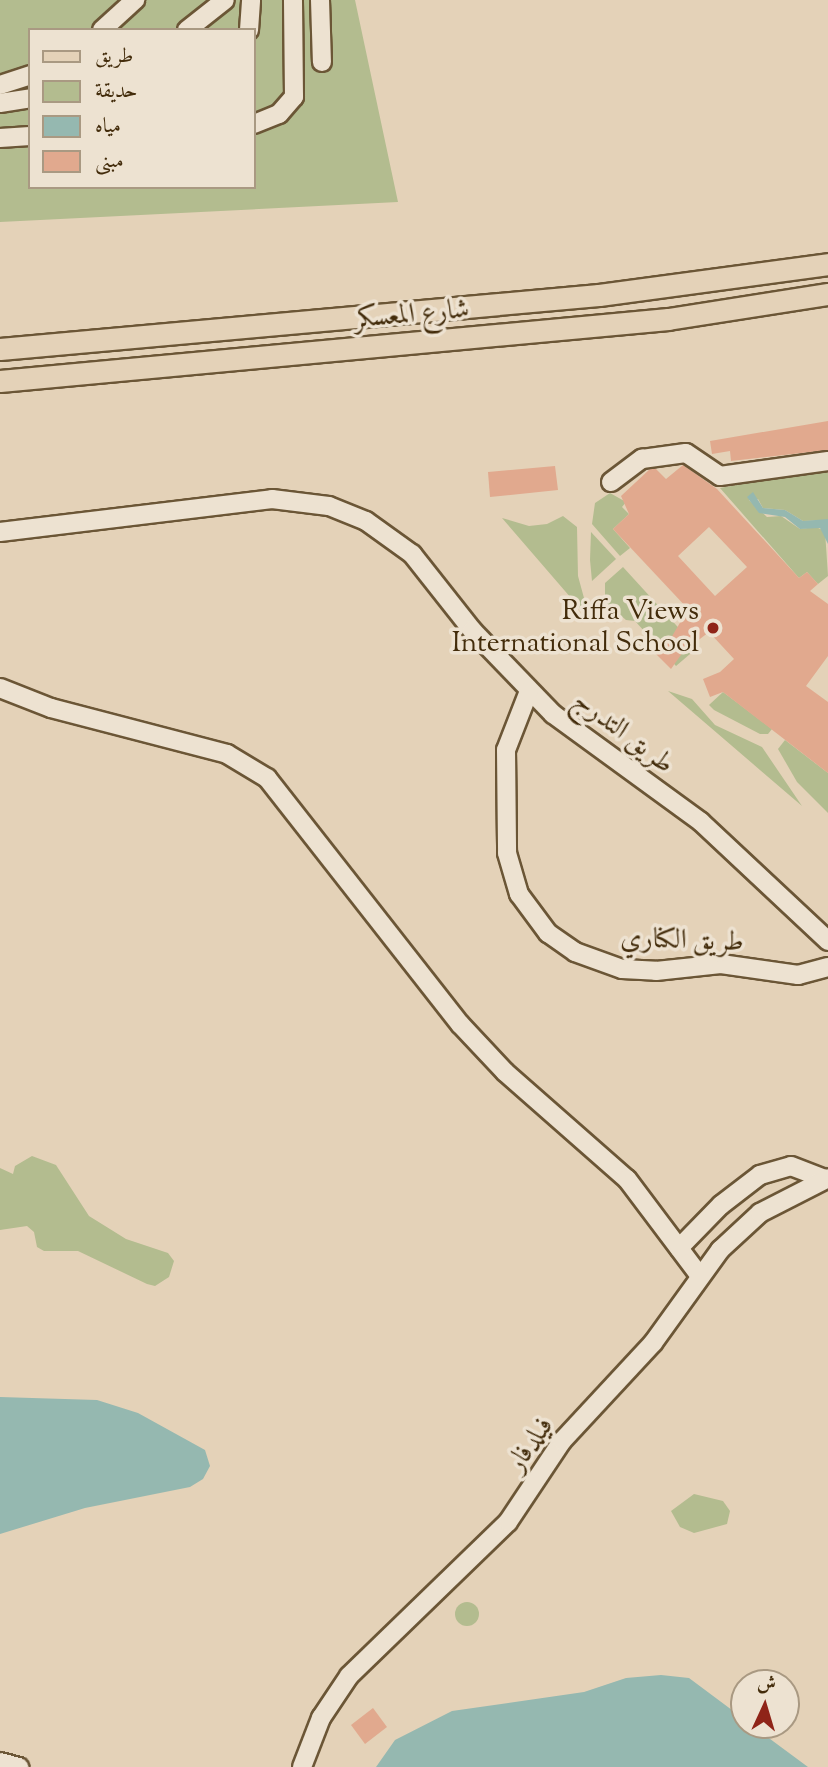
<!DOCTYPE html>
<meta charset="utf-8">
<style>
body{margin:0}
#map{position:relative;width:828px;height:1767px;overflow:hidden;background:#e4d2b8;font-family:"Sorts Mill Goudy",Amiri,serif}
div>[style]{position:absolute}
.green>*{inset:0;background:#b3bc8f}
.round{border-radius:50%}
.water>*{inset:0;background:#95b8b0}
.building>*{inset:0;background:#e1a98e}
.roads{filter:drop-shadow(2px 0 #6b5636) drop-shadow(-2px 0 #6b5636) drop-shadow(0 2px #6b5636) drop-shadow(0 -2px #6b5636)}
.minor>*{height:18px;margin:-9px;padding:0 9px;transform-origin:9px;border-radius:9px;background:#ede2d1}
.major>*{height:21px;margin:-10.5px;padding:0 10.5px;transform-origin:10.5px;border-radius:10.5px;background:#e4d2b8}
.dots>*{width:19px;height:19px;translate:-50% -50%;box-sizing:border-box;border:4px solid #ede2d1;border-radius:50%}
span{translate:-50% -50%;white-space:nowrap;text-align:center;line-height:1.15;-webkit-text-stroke:7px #ede2d1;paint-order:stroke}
.street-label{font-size:28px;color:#432c0b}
.poi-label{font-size:28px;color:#432c0b}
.right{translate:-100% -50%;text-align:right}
.legend{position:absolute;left:28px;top:28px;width:228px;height:161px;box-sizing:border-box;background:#ede2d1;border:2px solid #a99982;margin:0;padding:9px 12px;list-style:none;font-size:21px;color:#432c0b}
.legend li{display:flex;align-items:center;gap:14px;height:35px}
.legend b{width:35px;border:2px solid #a99982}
.north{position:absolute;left:730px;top:1669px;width:70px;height:70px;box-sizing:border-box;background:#ede2d1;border:2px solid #a99982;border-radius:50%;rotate:4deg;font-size:19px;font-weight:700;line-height:28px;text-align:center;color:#432c0b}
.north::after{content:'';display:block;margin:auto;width:24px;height:32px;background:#8f2418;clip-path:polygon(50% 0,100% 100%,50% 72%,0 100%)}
</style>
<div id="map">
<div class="green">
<i style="clip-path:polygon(evenodd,0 0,355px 0,398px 202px,0 222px,0 0,30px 30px,254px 30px,254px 187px,30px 187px,30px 30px)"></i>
<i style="clip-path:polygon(820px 470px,828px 473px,828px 520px,803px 521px,785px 510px,763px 508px,758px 499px,749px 500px,767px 517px,781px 516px,800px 529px,816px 527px,825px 531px,828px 576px,818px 584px,807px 572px,799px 578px,720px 488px)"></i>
<i style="clip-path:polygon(610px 493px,626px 502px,622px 507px,629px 514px,613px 529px,630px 548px,620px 556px,592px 524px,595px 503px)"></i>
<i style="clip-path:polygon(563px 516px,577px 527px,578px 576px,590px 620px,502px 518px,529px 526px,547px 524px)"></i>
<i style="clip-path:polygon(591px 532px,616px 559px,592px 581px,590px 560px)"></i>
<i style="clip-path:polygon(623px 567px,697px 648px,676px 666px,635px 621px,626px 620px,605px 602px,605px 583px)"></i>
<i style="clip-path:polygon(668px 691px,692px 699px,715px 725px,762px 747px,802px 806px)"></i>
<i style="clip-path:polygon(723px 692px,772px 729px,768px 734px,760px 734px,714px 710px,709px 705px)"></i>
<i style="clip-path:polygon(785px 740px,828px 773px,828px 813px,797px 782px,778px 749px)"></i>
<i style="clip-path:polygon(32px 1156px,56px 1165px,89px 1216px,126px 1239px,168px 1253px,174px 1261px,169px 1277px,155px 1286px,147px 1284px,78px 1251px,44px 1251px,37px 1247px,34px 1232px,27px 1226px,0 1230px,0 1168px,13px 1174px,15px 1166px)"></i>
<i style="clip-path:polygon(694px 1494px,723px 1501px,730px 1511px,727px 1524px,694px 1533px,680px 1527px,671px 1511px)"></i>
<i class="round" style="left:455px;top:1602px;width:24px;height:24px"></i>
</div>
<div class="water">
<i style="clip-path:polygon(753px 492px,763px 508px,785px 510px,803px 521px,828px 519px,828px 544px,820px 528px,800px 529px,785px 517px,759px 513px,747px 497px)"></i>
<i style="clip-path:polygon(0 1397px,97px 1400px,138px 1413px,205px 1450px,210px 1466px,203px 1479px,190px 1487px,85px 1508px,0 1534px)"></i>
<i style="clip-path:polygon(661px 1675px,689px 1678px,744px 1719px,744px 1725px,751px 1725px,808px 1767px,376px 1767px,395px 1740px,452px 1711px,584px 1692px,626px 1678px)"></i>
</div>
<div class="building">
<i style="clip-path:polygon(828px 421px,828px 450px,731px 461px,730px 451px,712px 454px,710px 441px)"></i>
<i style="clip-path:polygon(evenodd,683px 465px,717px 489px,799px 578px,807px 572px,818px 584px,810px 591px,828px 604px,828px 656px,806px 686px,828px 702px,828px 773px,723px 692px,710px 697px,703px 679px,720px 672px,734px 659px,709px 632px,683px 652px,671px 669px,652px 650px,671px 638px,688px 609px,613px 529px,629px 514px,621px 496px,650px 469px,656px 469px,666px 479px,683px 465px,709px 527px,747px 567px,715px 596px,678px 556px,709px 527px)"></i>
<i style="clip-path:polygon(555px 466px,558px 490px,490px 497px,488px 472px)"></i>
<i style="clip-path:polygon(373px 1708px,387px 1727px,365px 1744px,351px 1725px)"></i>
</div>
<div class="roads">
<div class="minor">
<i style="left:320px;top:0;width:62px;rotate:88.2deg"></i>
<i style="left:102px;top:30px;width:45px;rotate:-42.3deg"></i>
<i style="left:187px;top:30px;width:48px;rotate:-38.3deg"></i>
<i style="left:249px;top:30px;width:30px;rotate:-86deg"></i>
<i style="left:0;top:85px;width:32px;rotate:-18deg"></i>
<i style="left:0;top:103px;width:30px;rotate:-9deg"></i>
<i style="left:254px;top:124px;width:27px;rotate:-22deg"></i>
<i style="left:279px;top:114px;width:23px;rotate:-49deg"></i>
<i style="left:294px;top:97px;width:97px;rotate:-90.6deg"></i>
<i style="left:0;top:138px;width:30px;rotate:-4deg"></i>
<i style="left:611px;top:482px;width:39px;rotate:-37deg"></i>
<i style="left:642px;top:459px;width:44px;rotate:-7.8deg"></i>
<i style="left:686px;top:453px;width:41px;rotate:34.1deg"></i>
<i style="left:720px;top:476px;width:109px;rotate:-7.9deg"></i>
<i style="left:0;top:532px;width:274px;rotate:-6.9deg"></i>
<i style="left:272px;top:499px;width:57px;rotate:7deg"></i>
<i style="left:329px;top:506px;width:40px;rotate:22deg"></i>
<i style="left:366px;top:521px;width:57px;rotate:35.7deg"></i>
<i style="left:412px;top:554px;width:97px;rotate:51.7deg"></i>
<i style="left:472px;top:630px;width:117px;rotate:46deg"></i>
<i style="left:553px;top:714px;width:183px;rotate:36.1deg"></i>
<i style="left:701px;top:822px;width:174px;rotate:43.1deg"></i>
<i style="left:0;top:688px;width:55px;rotate:21.4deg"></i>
<i style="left:51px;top:708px;width:182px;rotate:14.6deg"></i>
<i style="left:227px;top:754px;width:47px;rotate:31deg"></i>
<i style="left:267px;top:778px;width:313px;rotate:51.9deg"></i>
<i style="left:460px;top:1024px;width:66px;rotate:46.8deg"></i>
<i style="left:505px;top:1072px;width:162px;rotate:41.3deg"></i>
<i style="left:627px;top:1179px;width:120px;rotate:53.1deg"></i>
<i style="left:529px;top:691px;width:63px;rotate:111.3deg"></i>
<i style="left:506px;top:750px;width:103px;rotate:89.4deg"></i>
<i style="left:507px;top:853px;width:43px;rotate:73.7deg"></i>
<i style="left:519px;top:894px;width:49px;rotate:53.4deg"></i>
<i style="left:548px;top:933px;width:33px;rotate:35deg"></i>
<i style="left:575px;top:952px;width:50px;rotate:19.9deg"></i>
<i style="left:622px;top:969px;width:34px;rotate:3deg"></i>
<i style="left:656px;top:971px;width:65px;rotate:-6.1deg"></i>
<i style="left:721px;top:964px;width:78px;rotate:8.1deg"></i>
<i style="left:798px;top:975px;width:31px;rotate:-15deg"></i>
<i style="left:679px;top:1248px;width:60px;rotate:-45.7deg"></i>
<i style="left:721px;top:1205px;width:49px;rotate:-37.6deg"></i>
<i style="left:760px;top:1175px;width:32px;rotate:-16deg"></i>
<i style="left:791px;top:1166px;width:36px;rotate:21deg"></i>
<i style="left:0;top:1762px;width:20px;rotate:15deg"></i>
<i style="left:302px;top:1767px;width:53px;rotate:-68.8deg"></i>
<i style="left:321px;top:1718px;width:50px;rotate:-56.3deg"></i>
<i style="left:349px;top:1676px;width:221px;rotate:-44.1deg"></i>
<i style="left:508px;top:1522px;width:97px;rotate:-56.3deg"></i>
<i style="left:562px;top:1441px;width:134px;rotate:-47.1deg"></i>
<i style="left:653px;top:1343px;width:115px;rotate:-54.2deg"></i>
<i style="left:720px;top:1250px;width:54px;rotate:-42.8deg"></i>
<i style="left:760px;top:1213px;width:76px;rotate:-27.2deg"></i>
</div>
<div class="major">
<i style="left:0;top:349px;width:601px;rotate:-5.15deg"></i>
<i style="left:599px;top:295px;width:231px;rotate:-7.7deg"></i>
<i style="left:0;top:381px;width:671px;rotate:-5.3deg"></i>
<i style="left:668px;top:319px;width:162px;rotate:-8.9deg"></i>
</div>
</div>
<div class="dots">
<i style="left:713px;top:628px;background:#8f2418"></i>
</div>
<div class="street-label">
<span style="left:412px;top:315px;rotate:-5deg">شارع المعسكر</span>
<span style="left:623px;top:733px;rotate:37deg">طريق التدرج</span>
<span style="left:682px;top:941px;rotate:2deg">طريق الكناري</span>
<span style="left:531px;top:1445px;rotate:-55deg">فيلدفار</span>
</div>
<div class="poi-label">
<span class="right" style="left:699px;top:628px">Riffa Views<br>International School</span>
</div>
<ul class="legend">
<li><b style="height:9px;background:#e4d2b8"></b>طريق</li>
<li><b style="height:19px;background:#b3bc8f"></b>حديقة</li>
<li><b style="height:19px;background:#95b8b0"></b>مياه</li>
<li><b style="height:19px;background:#e1a98e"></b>مبنى</li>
</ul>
<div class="north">ش</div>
</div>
